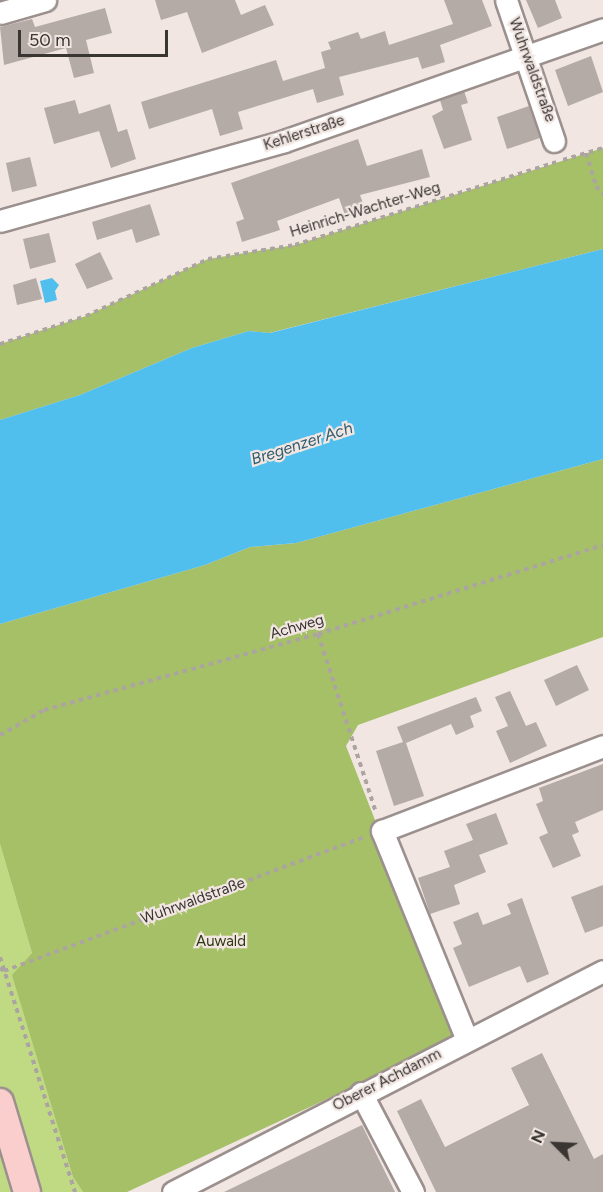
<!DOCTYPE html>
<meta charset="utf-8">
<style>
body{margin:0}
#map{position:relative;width:603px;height:1192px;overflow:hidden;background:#f1e6e2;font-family:Figtree,sans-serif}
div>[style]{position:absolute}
.green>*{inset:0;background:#bfda83}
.forest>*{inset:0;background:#a5c066}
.water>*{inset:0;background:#50bfee}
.building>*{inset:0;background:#b4aaa6}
.path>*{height:4px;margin-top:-2px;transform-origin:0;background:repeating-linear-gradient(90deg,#aca4a1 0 4.5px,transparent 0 9px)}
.roads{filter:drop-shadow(2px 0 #9b908d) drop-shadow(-2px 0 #9b908d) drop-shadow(0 2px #9b908d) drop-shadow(0 -2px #9b908d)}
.minor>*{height:21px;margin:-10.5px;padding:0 10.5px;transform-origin:10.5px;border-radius:10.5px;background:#fff}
.major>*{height:26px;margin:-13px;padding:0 13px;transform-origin:13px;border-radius:13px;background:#fbcece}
span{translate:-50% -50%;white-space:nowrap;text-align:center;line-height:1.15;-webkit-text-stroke:4.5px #f1e6e2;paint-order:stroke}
.street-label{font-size:15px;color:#393533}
.park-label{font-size:15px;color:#2e3812}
.water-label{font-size:16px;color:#2d5b6f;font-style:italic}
.north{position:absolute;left:525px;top:1114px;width:60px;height:60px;-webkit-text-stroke:4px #f1e6e2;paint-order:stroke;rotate:294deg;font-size:16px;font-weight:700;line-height:24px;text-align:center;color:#393533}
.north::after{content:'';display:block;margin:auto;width:21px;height:27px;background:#393533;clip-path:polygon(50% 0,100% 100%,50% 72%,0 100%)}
.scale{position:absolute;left:18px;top:30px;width:150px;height:27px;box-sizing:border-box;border:3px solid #393533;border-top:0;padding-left:8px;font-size:18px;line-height:21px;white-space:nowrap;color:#393533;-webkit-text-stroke:4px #f1e6e2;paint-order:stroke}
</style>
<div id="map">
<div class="green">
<i style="clip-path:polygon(0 844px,32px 953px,13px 975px,73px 1177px,83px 1192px,0 1192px)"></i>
</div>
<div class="forest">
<i style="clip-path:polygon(603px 148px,603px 249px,269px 333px,249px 331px,192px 348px,80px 395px,0 420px,0 344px,86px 316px,208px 259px,295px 245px)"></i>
<i style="clip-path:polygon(603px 459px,603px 637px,358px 725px,346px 746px,460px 1037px,127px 1192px,83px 1192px,73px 1177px,12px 975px,32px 953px,0 844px,0 624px,205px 565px,250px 547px,296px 543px)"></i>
</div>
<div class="water">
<i style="clip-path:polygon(603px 249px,603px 459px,296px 543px,250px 547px,205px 565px,0 624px,0 420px,80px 395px,192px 348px,249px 331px,270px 333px)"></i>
<i style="clip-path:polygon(52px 278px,59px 285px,55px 291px,57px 300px,45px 303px,40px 281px)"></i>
</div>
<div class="building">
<i style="clip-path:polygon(155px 0,235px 0,241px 15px,265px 5px,274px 25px,202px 53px,187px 12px,161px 20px)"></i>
<i style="clip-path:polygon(444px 0,482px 0,492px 26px,440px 45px,445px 62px,422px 69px,418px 57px,339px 77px,344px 95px,317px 103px,313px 89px,238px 112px,243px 129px,220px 136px,212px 109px,149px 129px,141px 102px,276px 60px,283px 81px,325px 68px,321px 52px,331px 49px,328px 42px,358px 32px,361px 39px,385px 31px,389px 45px,453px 24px)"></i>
<i style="clip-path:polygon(526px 0,555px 0,562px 18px,538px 28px)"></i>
<i style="clip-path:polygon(105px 8px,112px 33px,86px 40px,94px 73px,74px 78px,66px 48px,4px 65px,0 27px,32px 19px,35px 27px)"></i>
<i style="clip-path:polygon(591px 56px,603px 92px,568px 106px,555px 70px)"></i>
<i style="clip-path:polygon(464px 91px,468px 103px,461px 105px,472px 140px,444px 149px,432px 116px,443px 110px,440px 100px)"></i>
<i style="clip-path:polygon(75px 100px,79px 114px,110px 104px,118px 132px,127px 129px,136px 159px,111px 168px,99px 131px,54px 144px,44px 108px)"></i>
<i style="clip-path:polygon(529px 106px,540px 138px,507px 149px,497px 117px)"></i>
<i style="clip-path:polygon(358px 139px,367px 166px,422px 149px,430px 177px,360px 195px,365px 208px,345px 215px,339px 198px,277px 221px,280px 230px,242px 242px,236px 222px,244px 219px,231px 183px)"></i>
<i style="clip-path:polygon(30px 157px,37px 186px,12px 192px,6px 163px)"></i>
<i style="clip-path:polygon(150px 204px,160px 235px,136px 243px,132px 229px,97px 240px,92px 222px)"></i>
<i style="clip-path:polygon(49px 233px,56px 262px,30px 269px,23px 239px)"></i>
<i style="clip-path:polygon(100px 252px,113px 279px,87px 289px,75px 264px)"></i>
<i style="clip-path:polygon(36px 278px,42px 299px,17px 305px,13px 285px)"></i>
<i style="clip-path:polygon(577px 665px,589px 690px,556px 706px,544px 680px)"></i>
<i style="clip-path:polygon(510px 691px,526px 726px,536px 722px,547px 746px,510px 763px,496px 731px,508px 726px,495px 697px)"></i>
<i style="clip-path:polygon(476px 697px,482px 711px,470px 716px,474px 727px,456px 735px,451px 724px,406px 743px,424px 796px,394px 806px,376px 751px,403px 742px,397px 727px)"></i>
<i style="clip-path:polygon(603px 764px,603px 810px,575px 822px,579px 832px,572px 835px,581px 856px,553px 868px,539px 837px,548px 833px,536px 804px,543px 801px,539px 788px)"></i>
<i style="clip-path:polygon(496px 813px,508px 844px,479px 855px,486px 872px,454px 885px,460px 904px,430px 914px,418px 878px,450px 867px,444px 851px,473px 840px,466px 824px)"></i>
<i style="clip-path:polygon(603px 885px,603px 926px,585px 933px,571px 897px)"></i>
<i style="clip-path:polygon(522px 898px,549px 974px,527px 983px,520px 966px,469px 987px,453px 948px,462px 944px,453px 922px,478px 912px,483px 925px,511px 914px,507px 904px)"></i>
<i style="clip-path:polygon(542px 1053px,594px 1159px,603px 1154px,603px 1192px,436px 1192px,397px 1111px,421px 1099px,445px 1147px,529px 1105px,511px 1068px)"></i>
<i style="clip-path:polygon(362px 1125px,395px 1192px,224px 1192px)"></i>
</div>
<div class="path">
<i style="left:586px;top:153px;width:34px;rotate:73deg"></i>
<i style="left:596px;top:186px;width:11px;rotate:49deg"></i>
<i style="left:563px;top:160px;width:42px;rotate:-16.7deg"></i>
<i style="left:0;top:344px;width:90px;rotate:-18deg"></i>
<i style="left:86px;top:316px;width:135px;rotate:-25deg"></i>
<i style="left:208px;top:259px;width:88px;rotate:-9.1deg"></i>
<i style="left:295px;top:245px;width:274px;rotate:-17.6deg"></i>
<i style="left:318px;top:634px;width:188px;rotate:72deg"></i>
<i style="left:0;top:735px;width:51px;rotate:-29.6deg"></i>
<i style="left:44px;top:710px;width:284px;rotate:-15.5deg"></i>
<i style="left:318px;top:634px;width:299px;rotate:-17.3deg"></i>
<i style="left:0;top:957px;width:247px;rotate:72.3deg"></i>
<i style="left:0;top:968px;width:5px;rotate:37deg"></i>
<i style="left:4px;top:971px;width:385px;rotate:-20.4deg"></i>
</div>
<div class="roads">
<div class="minor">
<i style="left:506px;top:0;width:149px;rotate:71.2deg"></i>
<i style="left:0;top:13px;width:47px;rotate:-16.1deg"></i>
<i style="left:0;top:221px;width:295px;rotate:-15.7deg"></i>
<i style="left:284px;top:141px;width:338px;rotate:-19.3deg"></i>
<i style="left:467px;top:1040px;width:226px;rotate:-112.1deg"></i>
<i style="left:382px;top:831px;width:237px;rotate:-21deg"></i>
<i style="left:361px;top:1093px;width:112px;rotate:62.3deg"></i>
<i style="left:173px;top:1192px;width:483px;rotate:-27.2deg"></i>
</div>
<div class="major">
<i style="left:0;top:1102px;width:94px;rotate:73.3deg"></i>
</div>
</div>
<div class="street-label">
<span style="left:532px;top:70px;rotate:70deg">Wuhrwaldstraße</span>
<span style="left:304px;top:133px;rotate:-18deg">Kehlerstraße</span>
<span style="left:365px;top:210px;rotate:-17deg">Heinrich-Wachter-Weg</span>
<span style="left:297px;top:627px;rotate:-16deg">Achweg</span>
<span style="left:193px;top:901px;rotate:-20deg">Wuhrwaldstraße</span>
<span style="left:387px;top:1080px;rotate:-27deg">Oberer Achdamm</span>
</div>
<div class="park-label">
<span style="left:221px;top:942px">Auwald</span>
</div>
<div class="water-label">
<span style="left:302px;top:444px;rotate:-18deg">Bregenzer Ach</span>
</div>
<div class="north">N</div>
<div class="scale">50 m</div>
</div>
